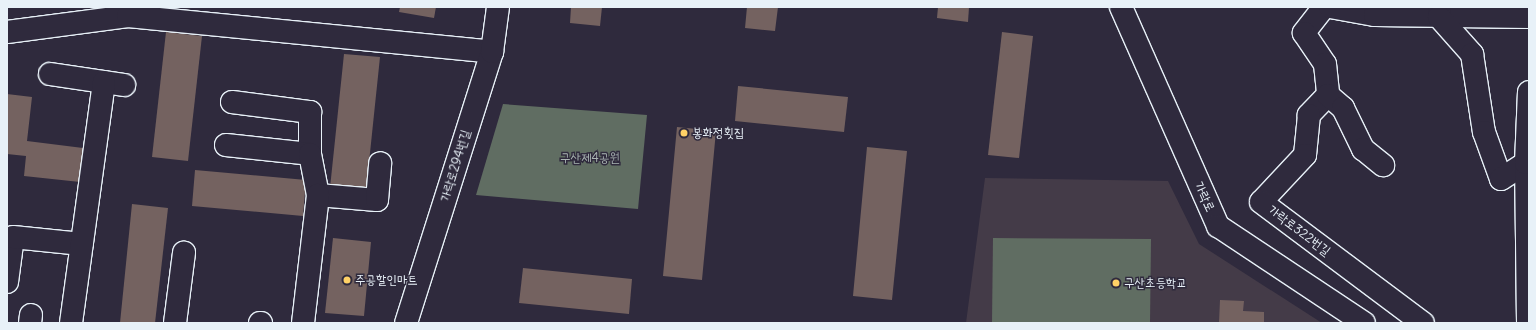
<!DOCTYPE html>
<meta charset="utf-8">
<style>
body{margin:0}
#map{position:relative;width:1536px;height:330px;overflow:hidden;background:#2f2a3d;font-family:Delius,"Poor Story",sans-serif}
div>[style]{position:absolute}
.built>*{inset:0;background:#443b48}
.green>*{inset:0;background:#606d62}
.building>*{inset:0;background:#746260}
.roads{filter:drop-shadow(1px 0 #e8f1f8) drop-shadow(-1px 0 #e8f1f8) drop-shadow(0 1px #e8f1f8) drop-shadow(0 -1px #e8f1f8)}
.minor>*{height:22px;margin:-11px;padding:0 11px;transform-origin:11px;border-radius:11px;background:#2f2a3d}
.dots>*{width:11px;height:11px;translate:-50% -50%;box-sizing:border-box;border:2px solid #2f2a3d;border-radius:50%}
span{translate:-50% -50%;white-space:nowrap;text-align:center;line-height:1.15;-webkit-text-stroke:3px #2f2a3d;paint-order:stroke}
.poi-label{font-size:13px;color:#e8f1f8}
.left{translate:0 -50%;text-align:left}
.park-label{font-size:13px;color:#abb6b4}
.street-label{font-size:13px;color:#e8f1f8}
.frame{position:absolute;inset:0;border:8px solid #e8f1f8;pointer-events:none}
</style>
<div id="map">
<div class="built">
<i style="clip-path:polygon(985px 178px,1168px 181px,1199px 244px,1322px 323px,966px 323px)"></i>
</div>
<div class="green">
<i style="clip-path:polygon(503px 104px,647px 115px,638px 209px,476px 195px)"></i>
<i style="clip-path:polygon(993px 238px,1151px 239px,1150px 323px,992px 323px)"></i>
</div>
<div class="building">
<i style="clip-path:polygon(400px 7px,436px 7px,434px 18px,399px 12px)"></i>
<i style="clip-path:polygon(571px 7px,602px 7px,600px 26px,570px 23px)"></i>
<i style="clip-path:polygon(747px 7px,778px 7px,775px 31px,745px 28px)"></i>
<i style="clip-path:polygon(938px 7px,969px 7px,968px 22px,937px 18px)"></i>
<i style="clip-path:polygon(166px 32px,202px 36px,188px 161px,152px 157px)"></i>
<i style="clip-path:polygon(1002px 32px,1033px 36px,1019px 158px,988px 155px)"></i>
<i style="clip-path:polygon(344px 54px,380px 57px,366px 191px,330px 188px)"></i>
<i style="clip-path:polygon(738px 86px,848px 97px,844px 132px,735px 121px)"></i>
<i style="clip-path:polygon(7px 94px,32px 97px,27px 141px,83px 148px,80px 182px,24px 176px,26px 156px,7px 154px)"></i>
<i style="clip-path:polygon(677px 127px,716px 131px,702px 280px,663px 276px)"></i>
<i style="clip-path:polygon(867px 147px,907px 151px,892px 300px,853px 296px)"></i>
<i style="clip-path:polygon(195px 170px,306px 180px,303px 216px,192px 206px)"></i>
<i style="clip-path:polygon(132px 204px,168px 208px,155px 323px,120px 323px)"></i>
<i style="clip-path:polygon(333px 238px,371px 242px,364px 316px,325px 313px)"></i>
<i style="clip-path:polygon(523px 268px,632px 279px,629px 314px,519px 303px)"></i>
<i style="clip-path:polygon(1220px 300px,1244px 301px,1243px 311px,1264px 312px,1264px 323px,1219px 323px)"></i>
</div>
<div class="roads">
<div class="minor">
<i style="left:1121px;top:7px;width:240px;rotate:66.1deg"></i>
<i style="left:1218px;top:226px;width:175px;rotate:33.6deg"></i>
<i style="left:1324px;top:7px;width:33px;rotate:128deg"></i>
<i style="left:1304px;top:33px;width:37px;rotate:56deg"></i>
<i style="left:1325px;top:64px;width:31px;rotate:84deg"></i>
<i style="left:1328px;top:95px;width:28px;rotate:134deg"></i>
<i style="left:1309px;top:115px;width:40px;rotate:95.7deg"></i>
<i style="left:1305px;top:155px;width:64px;rotate:133.1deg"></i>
<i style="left:1261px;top:202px;width:202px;rotate:36.8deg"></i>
<i style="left:1330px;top:7px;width:46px;rotate:10.1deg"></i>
<i style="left:1375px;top:15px;width:154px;rotate:0.7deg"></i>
<i style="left:1440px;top:7px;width:10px;rotate:96deg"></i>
<i style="left:1439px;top:17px;width:50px;rotate:48.3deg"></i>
<i style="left:1472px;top:54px;width:79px;rotate:81.3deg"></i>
<i style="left:1484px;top:132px;width:50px;rotate:70.1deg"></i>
<i style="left:1501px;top:179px;width:30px;rotate:-33deg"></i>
<i style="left:7px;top:32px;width:122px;rotate:-7.5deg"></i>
<i style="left:128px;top:16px;width:366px;rotate:5.6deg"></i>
<i style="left:50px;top:74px;width:75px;rotate:8.5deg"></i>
<i style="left:1328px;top:95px;width:20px;rotate:41deg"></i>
<i style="left:1343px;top:108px;width:46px;rotate:64deg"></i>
<i style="left:1363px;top:149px;width:26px;rotate:39deg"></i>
<i style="left:232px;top:102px;width:79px;rotate:7.3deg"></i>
<i style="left:310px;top:112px;width:42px;rotate:90deg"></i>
<i style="left:226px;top:145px;width:84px;rotate:6.1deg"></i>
<i style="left:310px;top:154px;width:42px;rotate:79deg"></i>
<i style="left:318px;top:195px;width:59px;rotate:4.8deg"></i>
<i style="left:377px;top:200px;width:37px;rotate:-85deg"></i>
<i style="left:7px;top:282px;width:45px;rotate:-82.4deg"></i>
<i style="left:13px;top:237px;width:69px;rotate:5.8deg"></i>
<i style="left:30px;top:323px;width:8px;rotate:-83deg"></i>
<i style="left:71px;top:323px;width:243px;rotate:-82.2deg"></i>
<i style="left:175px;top:323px;width:71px;rotate:-82.7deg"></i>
<i style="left:260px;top:323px;width:1px"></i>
<i style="left:303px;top:323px;width:129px;rotate:-83.3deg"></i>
<i style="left:406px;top:323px;width:284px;rotate:-72.4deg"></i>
<i style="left:492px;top:52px;width:45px;rotate:-82.4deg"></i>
<i style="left:1528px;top:323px;width:160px;rotate:-90.7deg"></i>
<i style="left:1526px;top:163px;width:71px;rotate:-87.6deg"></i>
</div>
</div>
<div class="dots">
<i style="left:684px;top:133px;background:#ffd166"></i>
<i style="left:347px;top:280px;background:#ffd166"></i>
<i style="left:1116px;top:283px;background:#ffd166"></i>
</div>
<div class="poi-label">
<span class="left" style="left:692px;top:133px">봉화정횟집</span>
<span class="left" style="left:355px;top:280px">주공할인마트</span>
<span class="left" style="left:1124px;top:283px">구산초등학교</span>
</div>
<div class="park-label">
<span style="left:590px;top:158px">구산제4공원</span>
</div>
<div class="street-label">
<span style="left:456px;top:166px;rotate:-73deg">가락로294번길</span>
<span style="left:1204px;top:197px;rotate:65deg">가락로</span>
<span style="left:1299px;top:231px;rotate:37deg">가락로322번길</span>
</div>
<div class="frame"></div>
</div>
